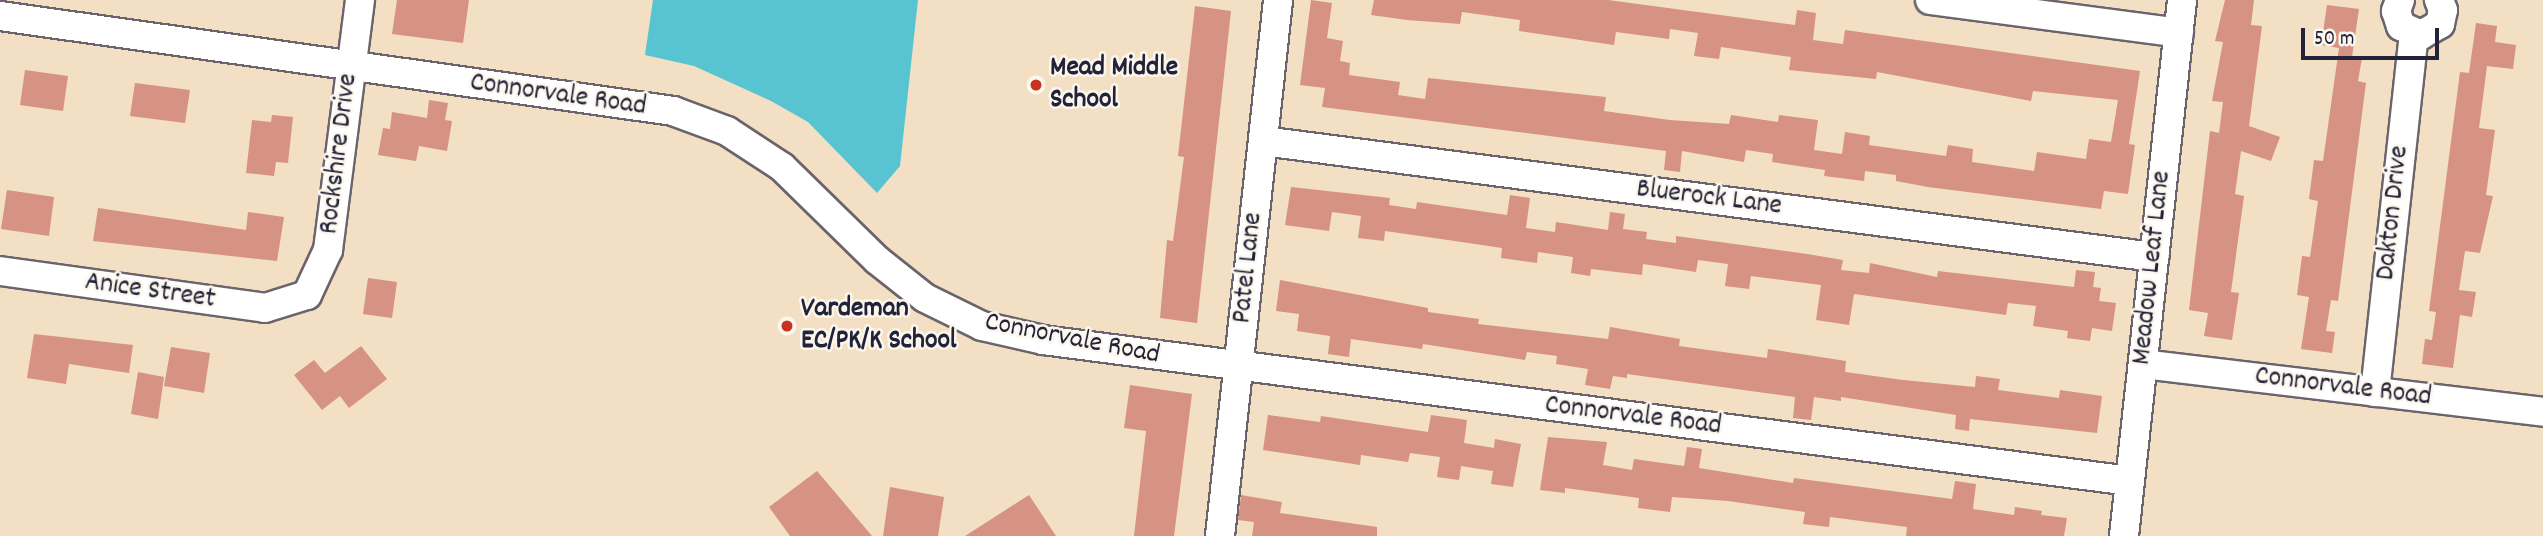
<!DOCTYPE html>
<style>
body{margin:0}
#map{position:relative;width:2543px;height:536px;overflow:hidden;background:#f3dfc3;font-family:Dekko,sans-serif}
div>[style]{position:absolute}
.water>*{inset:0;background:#58c4d2}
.building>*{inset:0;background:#d69282}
.roads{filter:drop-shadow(2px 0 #6b646b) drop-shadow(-2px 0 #6b646b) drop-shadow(0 2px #6b646b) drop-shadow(0 -2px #6b646b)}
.minor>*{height:28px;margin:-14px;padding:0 14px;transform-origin:14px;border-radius:14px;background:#fff}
.dots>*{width:19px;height:19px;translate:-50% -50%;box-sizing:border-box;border:4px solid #fbf7ec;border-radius:50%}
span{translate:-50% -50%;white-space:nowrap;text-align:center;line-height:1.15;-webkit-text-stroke:5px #fbf7ec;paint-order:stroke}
.poi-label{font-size:28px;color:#22223b;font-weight:700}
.left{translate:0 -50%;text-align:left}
.street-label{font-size:28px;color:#22223b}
.scale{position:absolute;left:2301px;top:28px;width:138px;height:32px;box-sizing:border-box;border:4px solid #22223b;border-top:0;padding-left:9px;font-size:21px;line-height:24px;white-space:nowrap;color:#22223b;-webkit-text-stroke:5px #fbf7ec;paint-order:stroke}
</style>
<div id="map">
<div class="water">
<i style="clip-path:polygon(653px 0,918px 0,900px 166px,877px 193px,808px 122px,771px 101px,694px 66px,645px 55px)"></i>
</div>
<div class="building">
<i style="clip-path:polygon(397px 0,469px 0,463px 43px,392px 34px)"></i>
<i style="clip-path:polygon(1311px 0,1332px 3px,1327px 38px,1343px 41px,1340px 61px,1350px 63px,1349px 75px,1400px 82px,1398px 95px,1425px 99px,1428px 78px,1606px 97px,1604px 111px,1670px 120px,1729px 124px,1731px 115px,1778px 122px,1779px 115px,1818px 120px,1814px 150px,1842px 154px,1845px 132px,1870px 136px,1869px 145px,1946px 156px,1948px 145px,1973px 149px,1972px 162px,2034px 171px,2037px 152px,2086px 159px,2089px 139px,2111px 142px,2118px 100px,2033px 91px,2031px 101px,1877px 72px,1876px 79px,1789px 70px,1791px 57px,1721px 47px,1719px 59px,1694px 56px,1698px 33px,1670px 29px,1669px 39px,1616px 32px,1614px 45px,1519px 31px,1520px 20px,1462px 12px,1460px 24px,1407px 20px,1371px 15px,1374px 0,1608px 0,1795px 25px,1797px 10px,1816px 13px,1813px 40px,1843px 44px,1845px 30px,2140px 71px,2129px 144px,2135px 145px,2128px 194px,2104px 191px,2101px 209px,1928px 187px,1896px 181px,1896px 175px,1865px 171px,1864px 181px,1824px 176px,1825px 170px,1772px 162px,1773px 154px,1746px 150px,1744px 162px,1682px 151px,1680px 172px,1664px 170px,1666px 151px,1322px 107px,1325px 88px,1300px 85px)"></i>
<i style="clip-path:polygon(2225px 0,2254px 0,2251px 25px,2262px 26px,2249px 126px,2280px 137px,2271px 161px,2241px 151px,2235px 194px,2244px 196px,2231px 292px,2239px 293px,2232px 340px,2204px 336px,2208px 313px,2189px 310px,2210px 131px,2219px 133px,2223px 102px,2212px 101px,2223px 42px,2215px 41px)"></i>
<i style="clip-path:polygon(2327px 5px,2359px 9px,2352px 57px,2362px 58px,2358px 81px,2366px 83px,2338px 301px,2331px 300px,2326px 331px,2335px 332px,2332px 353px,2301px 349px,2309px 297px,2297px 295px,2302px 256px,2310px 257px,2318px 201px,2309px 199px,2314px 160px,2323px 161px,2339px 48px,2321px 45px)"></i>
<i style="clip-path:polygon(1195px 6px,1231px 11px,1197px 323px,1160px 318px,1167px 240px,1173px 241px,1184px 157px,1178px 156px)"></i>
<i style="clip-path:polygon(2476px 23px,2497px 26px,2495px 42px,2516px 45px,2513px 69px,2487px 66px,2479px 128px,2495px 130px,2486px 195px,2493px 196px,2480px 253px,2465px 251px,2459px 290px,2476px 292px,2472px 317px,2460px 315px,2453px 368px,2422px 364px,2425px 339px,2432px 340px,2436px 312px,2429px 311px,2460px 72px,2469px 73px)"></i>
<i style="clip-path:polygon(25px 70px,68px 76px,63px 111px,20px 105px)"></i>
<i style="clip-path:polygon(135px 83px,190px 90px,185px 123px,130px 116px)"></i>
<i style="clip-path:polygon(429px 100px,448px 103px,445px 120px,452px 121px,447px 151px,419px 146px,416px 161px,378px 155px,383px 128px,390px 129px,392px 112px,427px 118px)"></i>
<i style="clip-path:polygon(272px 115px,293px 117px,288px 163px,276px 162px,274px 176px,246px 173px,252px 120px,271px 122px)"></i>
<i style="clip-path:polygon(1291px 187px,1390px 198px,1389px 205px,1416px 209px,1417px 202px,1507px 215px,1510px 195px,1530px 198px,1526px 228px,1555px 232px,1556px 222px,1608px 230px,1610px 212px,1625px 214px,1623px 229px,1647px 232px,1646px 239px,1676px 243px,1676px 236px,1807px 254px,1843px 260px,1841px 270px,1869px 273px,1870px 263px,1937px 277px,1938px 271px,2074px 287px,2076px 270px,2095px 272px,2093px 287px,2101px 288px,2099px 301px,2116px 303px,2112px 331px,2092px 328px,2090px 341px,2067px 338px,2068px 331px,2033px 326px,2036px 306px,2008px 303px,2006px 315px,1854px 294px,1849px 325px,1816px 320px,1821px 285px,1751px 276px,1749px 289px,1725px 286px,1728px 264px,1698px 260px,1696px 272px,1643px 264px,1642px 275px,1591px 269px,1590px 276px,1571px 273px,1573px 257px,1538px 252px,1537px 263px,1501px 258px,1502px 248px,1448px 240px,1385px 231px,1384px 241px,1358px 238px,1361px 216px,1332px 212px,1329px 231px,1285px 225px)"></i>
<i style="clip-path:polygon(7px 190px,54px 197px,49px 236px,1px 229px)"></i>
<i style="clip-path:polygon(98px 208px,246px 230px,248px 212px,284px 217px,277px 261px,93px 241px)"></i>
<i style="clip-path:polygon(368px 278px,397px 282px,392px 318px,363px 314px)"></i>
<i style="clip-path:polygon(1280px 280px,1428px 308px,1428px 312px,1479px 319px,1478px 324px,1608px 339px,1610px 327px,1680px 339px,1679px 346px,1767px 358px,1768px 349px,1846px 361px,1845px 372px,1903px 380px,1975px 387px,1976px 376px,2000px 379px,1998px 390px,2059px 398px,2060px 390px,2102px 396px,2097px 433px,1970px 419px,1969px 431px,1955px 429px,1956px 415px,1841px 397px,1841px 401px,1814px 397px,1811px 420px,1793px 418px,1795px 397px,1627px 374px,1627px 378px,1613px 376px,1610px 389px,1585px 385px,1588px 369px,1556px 364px,1557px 356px,1527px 352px,1525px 360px,1423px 344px,1422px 349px,1351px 339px,1349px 357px,1328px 354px,1330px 336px,1297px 331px,1299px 314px,1276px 311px)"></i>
<i style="clip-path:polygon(34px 334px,133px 345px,129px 373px,69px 364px,66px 384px,27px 378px)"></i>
<i style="clip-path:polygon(361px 346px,387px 379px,349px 408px,340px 396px,322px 410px,294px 375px,314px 360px,325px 373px)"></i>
<i style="clip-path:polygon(171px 347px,210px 353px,204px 393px,164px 386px)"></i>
<i style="clip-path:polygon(138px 372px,164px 377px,158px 419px,131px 414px)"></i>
<i style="clip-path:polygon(1130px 385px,1192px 394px,1174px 536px,1134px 536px,1146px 431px,1124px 428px)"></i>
<i style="clip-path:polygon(1268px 415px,1320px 422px,1321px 416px,1428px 432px,1431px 415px,1467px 420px,1464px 443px,1494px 448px,1495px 439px,1521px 444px,1513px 487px,1491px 484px,1493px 471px,1461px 466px,1459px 480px,1437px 477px,1440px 457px,1410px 453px,1408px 462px,1361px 455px,1360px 465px,1263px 450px)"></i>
<i style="clip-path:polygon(1548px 437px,1607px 442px,1603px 465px,1632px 470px,1634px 459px,1684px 466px,1687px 447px,1702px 449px,1699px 468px,1793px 483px,1794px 478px,1952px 499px,1955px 481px,1976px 484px,1973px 509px,2014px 515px,2015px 507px,2042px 511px,2041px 515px,2067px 518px,2064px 536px,1906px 536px,1907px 527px,1830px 517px,1829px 527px,1803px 524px,1805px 512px,1728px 501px,1672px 497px,1670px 512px,1638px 508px,1639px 498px,1565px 488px,1565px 493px,1540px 490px)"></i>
<i style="clip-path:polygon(817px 471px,872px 536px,790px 536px,769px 507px)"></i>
<i style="clip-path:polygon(890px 487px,944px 497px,938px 536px,883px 536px)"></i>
<i style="clip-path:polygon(1029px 495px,1056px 536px,965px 536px)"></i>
<i style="clip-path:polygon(1241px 495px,1282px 502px,1280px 513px,1377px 527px,1377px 536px,1252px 536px,1254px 522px,1238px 520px)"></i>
</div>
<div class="roads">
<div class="minor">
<i style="left:1930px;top:0;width:251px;rotate:7.5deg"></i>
<i style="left:2400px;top:0;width:12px;rotate:110deg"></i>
<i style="left:2396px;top:11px;width:16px;rotate:72deg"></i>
<i style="left:2401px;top:26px;width:22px;rotate:24deg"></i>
<i style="left:2421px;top:35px;width:22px;rotate:-30deg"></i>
<i style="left:2440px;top:24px;width:14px;rotate:-78deg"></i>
<i style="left:2443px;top:10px;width:11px;rotate:-112deg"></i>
<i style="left:0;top:16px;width:680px;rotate:8.03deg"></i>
<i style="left:673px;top:111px;width:58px;rotate:20.3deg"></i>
<i style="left:727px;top:131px;width:66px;rotate:33.2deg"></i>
<i style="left:782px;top:167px;width:133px;rotate:44.4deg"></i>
<i style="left:877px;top:260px;width:61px;rotate:38.4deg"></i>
<i style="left:925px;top:298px;width:64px;rotate:26.2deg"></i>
<i style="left:982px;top:326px;width:63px;rotate:12.9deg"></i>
<i style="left:1043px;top:340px;width:1096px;rotate:7.39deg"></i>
<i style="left:1263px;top:141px;width:899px;rotate:7.42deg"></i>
<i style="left:0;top:271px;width:268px;rotate:7.9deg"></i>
<i style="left:265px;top:308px;width:44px;rotate:-17.2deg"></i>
<i style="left:307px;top:295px;width:50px;rotate:-65deg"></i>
<i style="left:328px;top:250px;width:252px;rotate:-82.7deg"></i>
<i style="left:2143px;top:364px;width:403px;rotate:6.8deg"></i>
<i style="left:2375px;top:392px;width:359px;rotate:-83.8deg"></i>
<i style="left:1220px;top:536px;width:539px;rotate:-83.82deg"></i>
<i style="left:2124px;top:536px;width:539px;rotate:-83.82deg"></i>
</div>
</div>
<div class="dots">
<i style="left:1036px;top:85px;background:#c8321e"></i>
<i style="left:787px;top:326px;background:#c8321e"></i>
</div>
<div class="poi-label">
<span class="left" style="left:1050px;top:85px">Mead Middle<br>School</span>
<span class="left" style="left:801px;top:326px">Vardeman<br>EC/PK/K School</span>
</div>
<div class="street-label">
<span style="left:558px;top:96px;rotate:8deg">Connorvale Road</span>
<span style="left:340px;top:154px;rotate:-83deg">Rockshire Drive</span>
<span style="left:1709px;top:199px;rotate:7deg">Bluerock Lane</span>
<span style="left:2394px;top:213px;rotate:-84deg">Dakton Drive</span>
<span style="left:1249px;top:268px;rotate:-84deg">Patel Lane</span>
<span style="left:2153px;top:268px;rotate:-84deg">Meadow Leaf Lane</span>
<span style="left:150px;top:292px;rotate:8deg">Anice Street</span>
<span style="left:1072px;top:340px;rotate:11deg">Connorvale Road</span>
<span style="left:2343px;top:388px;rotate:7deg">Connorvale Road</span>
<span style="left:1633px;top:417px;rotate:7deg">Connorvale Road</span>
</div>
<div class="scale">50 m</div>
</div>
